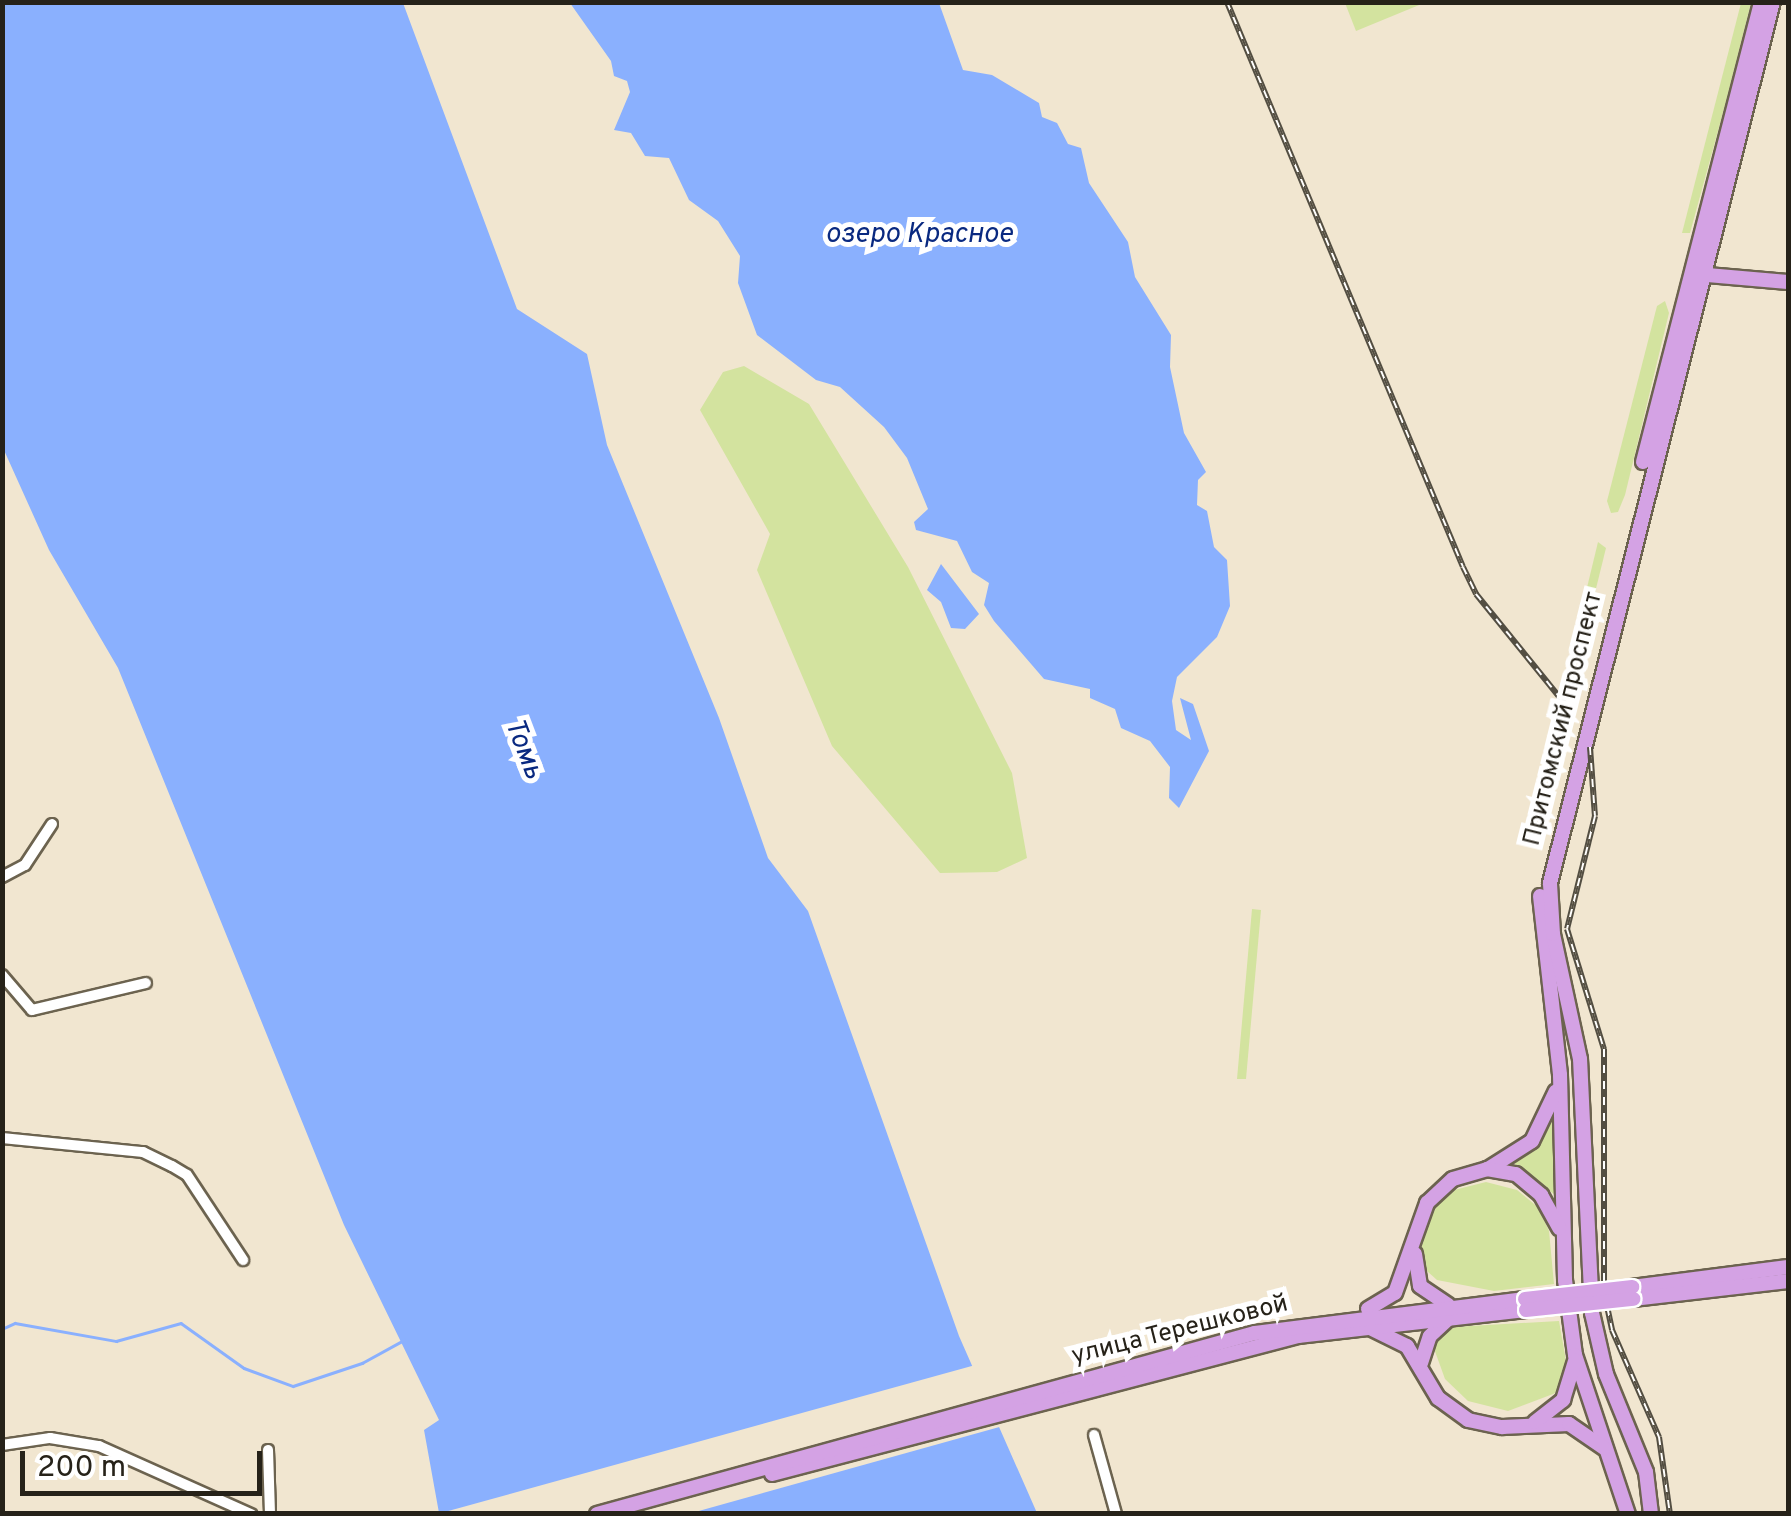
<!DOCTYPE html>
<meta charset="utf-8">
<style>
body{margin:0}
#map{position:relative;width:1791px;height:1516px;overflow:hidden;background:#f1e6d0;font-family:Overpass,sans-serif}
div>[style]{position:absolute}
.green>*{inset:0;background:#d3e39f}
.water>*{inset:0;background:#8ab0fe}
.pier>*{inset:0;background:#f1e6d0}
.stream>*{height:2.5px;margin:-1.25px;padding:0 1.25px;transform-origin:1.25px;border-radius:1.25px;background:#8ab0fe}
.roads{filter:drop-shadow(2px 0 #6c634f) drop-shadow(-2px 0 #6c634f) drop-shadow(0 2px #6c634f) drop-shadow(0 -2px #6c634f)}
.minor>*{height:10px;margin:-5px;padding:0 5px;transform-origin:5px;border-radius:5px;background:#fff}
.major>*{height:14px;margin:-7px;padding:0 7px;transform-origin:7px;border-radius:7px;background:#d4a2e4}
.rail>*{height:6px;margin-top:-3px;transform-origin:0;background:repeating-linear-gradient(90deg,#fff 0 8px,#534e42 0 16px);box-sizing:border-box;border-block:2px solid #534e42}
.bridges{filter:drop-shadow(2px 0 #fff) drop-shadow(-2px 0 #fff) drop-shadow(0 2px #fff) drop-shadow(0 -2px #fff)}
.major-bridge>*{height:14px;margin:-7px;padding:0 7px;transform-origin:7px;border-radius:7px;background:#d4a2e4}
span{translate:-50% -50%;white-space:nowrap;text-align:center;line-height:1.15;-webkit-text-stroke:10px #fff;paint-order:stroke}
.street-label{font-size:25px;color:#262219}
.water-label{font-size:28px;color:#092980;font-style:italic}
.frame{position:absolute;inset:0;border:5px solid #262219;pointer-events:none}
.scale{position:absolute;left:20px;top:1451px;width:242px;height:45px;box-sizing:border-box;border:5px solid #262219;border-top:0;padding-left:12px;font-size:30px;line-height:35px;white-space:nowrap;color:#262219;-webkit-text-stroke:8px #fff;paint-order:stroke}
</style>
<div id="map">
<div class="green">
<i style="clip-path:polygon(1345px 3px,1424px 3px,1356px 31px)"></i>
<i style="clip-path:polygon(1741px 3px,1751px 3px,1727px 98px,1690px 233px,1682px 233px)"></i>
<i style="clip-path:polygon(1665px 301px,1669px 313px,1625px 495px,1618px 512px,1611px 513px,1607px 501px,1657px 306px)"></i>
<i style="clip-path:polygon(744px 366px,809px 404px,908px 567px,1012px 773px,1027px 858px,997px 872px,940px 873px,832px 746px,757px 570px,770px 534px,700px 410px,723px 372px)"></i>
<i style="clip-path:polygon(1598px 542px,1606px 548px,1588px 621px,1577px 629px)"></i>
<i style="clip-path:polygon(1252px 909px,1261px 910px,1246px 1079px,1237px 1079px)"></i>
<i style="clip-path:polygon(1555px 1106px,1556px 1182px,1555px 1195px,1511px 1161px,1540px 1136px)"></i>
<i style="clip-path:polygon(1486px 1182px,1517px 1190px,1539px 1208px,1549px 1231px,1554px 1284px,1494px 1291px,1437px 1280px,1427px 1271px,1420px 1240px,1428px 1214px,1454px 1190px)"></i>
<i style="clip-path:polygon(1559px 1321px,1568px 1372px,1561px 1391px,1508px 1411px,1468px 1401px,1445px 1379px,1432px 1343px,1453px 1327px)"></i>
</div>
<div class="water">
<i style="clip-path:polygon(2px 3px,403px 3px,517px 309px,587px 354px,607px 445px,719px 718px,768px 858px,808px 911px,959px 1336px,1037px 1513px,439px 1513px,424px 1430px,439px 1420px,344px 1225px,118px 668px,49px 550px,3px 448px)"></i>
<i style="clip-path:polygon(570px 3px,939px 3px,963px 70px,992px 75px,1039px 103px,1042px 117px,1057px 123px,1068px 144px,1081px 148px,1089px 183px,1128px 242px,1135px 277px,1171px 335px,1170px 367px,1184px 433px,1206px 472px,1198px 480px,1197px 505px,1207px 511px,1214px 547px,1227px 560px,1230px 606px,1217px 637px,1177px 677px,1172px 701px,1176px 730px,1191px 740px,1180px 698px,1193px 704px,1209px 751px,1179px 808px,1169px 798px,1170px 767px,1150px 741px,1121px 728px,1115px 709px,1090px 698px,1090px 689px,1044px 679px,994px 621px,984px 605px,989px 583px,972px 572px,957px 541px,916px 530px,914px 522px,928px 509px,907px 458px,884px 427px,840px 387px,816px 380px,757px 335px,738px 283px,740px 256px,718px 221px,689px 200px,669px 158px,645px 156px,631px 133px,614px 130px,630px 92px,627px 81px,614px 76px,611px 61px)"></i>
<i style="clip-path:polygon(941px 564px,979px 614px,965px 629px,951px 628px,941px 602px,927px 590px)"></i>
</div>
<div class="pier">
<i style="clip-path:polygon(979px 1364px,1003px 1426px,688px 1514px,441px 1513px)"></i>
</div>
<div class="stream">
<i style="left:2px;top:1329px;width:14px;rotate:-25deg"></i>
<i style="left:15px;top:1323px;width:103px;rotate:10.1deg"></i>
<i style="left:116px;top:1341px;width:67px;rotate:-15.5deg"></i>
<i style="left:181px;top:1323px;width:77px;rotate:35.5deg"></i>
<i style="left:244px;top:1368px;width:52px;rotate:20.2deg"></i>
<i style="left:293px;top:1386px;width:73px;rotate:-18.4deg"></i>
<i style="left:362px;top:1363px;width:48px;rotate:-28.7deg"></i>
</div>
<div class="roads">
<div class="minor">
<i style="left:2px;top:877px;width:26px;rotate:-28deg"></i>
<i style="left:25px;top:865px;width:49px;rotate:-56.6deg"></i>
<i style="left:2px;top:975px;width:46px;rotate:49.4deg"></i>
<i style="left:32px;top:1010px;width:117px;rotate:-13.3deg"></i>
<i style="left:2px;top:1138px;width:142px;rotate:5.7deg"></i>
<i style="left:143px;top:1152px;width:32px;rotate:26deg"></i>
<i style="left:172px;top:1166px;width:17px;rotate:31deg"></i>
<i style="left:187px;top:1175px;width:102px;rotate:56.6deg"></i>
<i style="left:1094px;top:1435px;width:82px;rotate:74.4deg"></i>
<i style="left:2px;top:1445px;width:49px;rotate:-8.3deg"></i>
<i style="left:50px;top:1438px;width:50px;rotate:9.3deg"></i>
<i style="left:99px;top:1446px;width:167px;rotate:24.1deg"></i>
<i style="left:268px;top:1450px;width:64px;rotate:88.2deg"></i>
</div>
<div class="major">
<i style="left:1696px;top:274px;width:92px;rotate:5deg"></i>
<i style="left:1643px;top:462px;width:475px;rotate:-75.6deg"></i>
<i style="left:1540px;top:896px;width:180px;rotate:83.6deg"></i>
<i style="left:1560px;top:1075px;width:205px;rotate:88.6deg"></i>
<i style="left:1565px;top:1280px;width:76px;rotate:82.4deg"></i>
<i style="left:1575px;top:1355px;width:168px;rotate:71.6deg"></i>
<i style="left:1488px;top:1169px;width:52px;rotate:-32.5deg"></i>
<i style="left:1532px;top:1141px;width:55px;rotate:-64.4deg"></i>
<i style="left:1415px;top:1254px;width:32px;rotate:81deg"></i>
<i style="left:1420px;top:1286px;width:34px;rotate:34deg"></i>
<i style="left:1632px;top:1287px;width:157px;rotate:-7.3deg"></i>
<i style="left:1633px;top:1299px;width:156px;rotate:-6.6deg"></i>
<i style="left:1368px;top:1309px;width:31px;rotate:-31deg"></i>
<i style="left:1395px;top:1293px;width:96px;rotate:-70.4deg"></i>
<i style="left:1427px;top:1203px;width:35px;rotate:-43deg"></i>
<i style="left:1453px;top:1179px;width:35px;rotate:-16deg"></i>
<i style="left:1487px;top:1169px;width:29px;rotate:10deg"></i>
<i style="left:1516px;top:1174px;width:33px;rotate:40deg"></i>
<i style="left:1541px;top:1195px;width:38px;rotate:61deg"></i>
<i style="left:1372px;top:1329px;width:39px;rotate:26deg"></i>
<i style="left:1407px;top:1346px;width:61px;rotate:59.2deg"></i>
<i style="left:1438px;top:1398px;width:37px;rotate:36deg"></i>
<i style="left:1468px;top:1420px;width:35px;rotate:12deg"></i>
<i style="left:1502px;top:1427px;width:67px;rotate:-2.6deg"></i>
<i style="left:1569px;top:1424px;width:42px;rotate:34.4deg"></i>
<i style="left:1421px;top:1363px;width:28px;rotate:-72deg"></i>
<i style="left:1430px;top:1336px;width:25px;rotate:-43deg"></i>
<i style="left:1535px;top:1422px;width:36px;rotate:-38deg"></i>
<i style="left:1563px;top:1400px;width:41px;rotate:-72.9deg"></i>
<i style="left:772px;top:1474px;width:544px;rotate:-14.7deg"></i>
<i style="left:1298px;top:1336px;width:229px;rotate:-6.5deg"></i>
<i style="left:597px;top:1514px;width:682px;rotate:-15.38deg"></i>
<i style="left:1255px;top:1333px;width:272px;rotate:-7.2deg"></i>
<i style="left:1651px;top:1514px;width:42px;rotate:-96.8deg"></i>
<i style="left:1646px;top:1472px;width:106px;rotate:-112.2deg"></i>
<i style="left:1606px;top:1374px;width:63px;rotate:-102.9deg"></i>
<i style="left:1592px;top:1313px;width:254px;rotate:-92.7deg"></i>
<i style="left:1580px;top:1059px;width:128px;rotate:-102.2deg"></i>
<i style="left:1553px;top:934px;width:51px;rotate:-93.4deg"></i>
<i style="left:1550px;top:883px;width:909px;rotate:-75.8deg"></i>
</div>
</div>
<div class="rail">
<i style="left:1227px;top:2px;width:612px;rotate:67.33deg"></i>
<i style="left:1463px;top:567px;width:30px;rotate:64deg"></i>
<i style="left:1476px;top:594px;width:141px;rotate:51deg"></i>
<i style="left:1590px;top:747px;width:69px;rotate:85.9deg"></i>
<i style="left:1595px;top:816px;width:116px;rotate:103.9deg"></i>
<i style="left:1567px;top:929px;width:126px;rotate:72.9deg"></i>
<i style="left:1604px;top:1049px;width:243px;rotate:90deg"></i>
<i style="left:1604px;top:1292px;width:39px;rotate:78deg"></i>
<i style="left:1612px;top:1330px;width:117px;rotate:66.3deg"></i>
<i style="left:1659px;top:1437px;width:78px;rotate:81.9deg"></i>
</div>
<div class="bridges">
<div class="major-bridge">
<i style="left:1525px;top:1299px;width:108px;rotate:-6.4deg"></i>
<i style="left:1526px;top:1310px;width:108px;rotate:-5.9deg"></i>
</div>
</div>
<div class="street-label">
<span style="left:1564px;top:719px;rotate:-76deg">Притомский проспект</span>
<span style="left:1180px;top:1331px;rotate:-14deg">улица Терешковой</span>
</div>
<div class="water-label">
<span style="left:919px;top:235px">озеро Красное</span>
<span style="left:523px;top:749px;rotate:69deg">Томь</span>
</div>
<div class="frame"></div>
<div class="scale">200 m</div>
</div>
